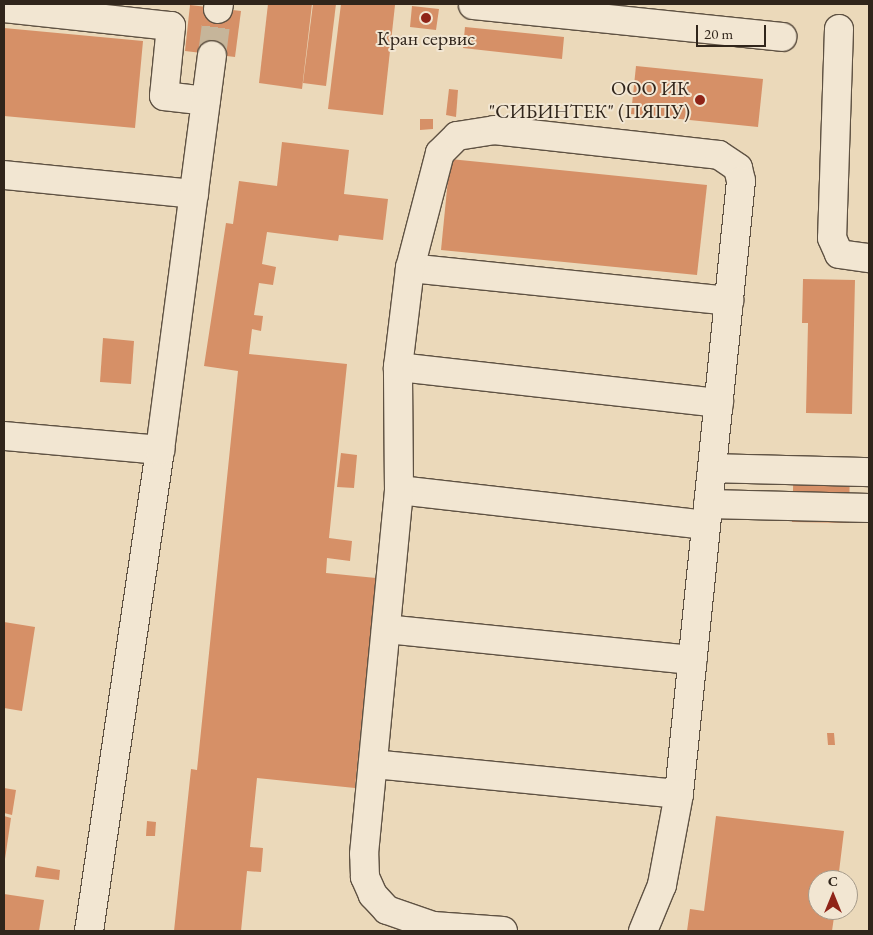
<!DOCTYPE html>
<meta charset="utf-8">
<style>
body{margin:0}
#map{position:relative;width:873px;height:935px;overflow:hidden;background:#ebd9ba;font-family:"EB Garamond",serif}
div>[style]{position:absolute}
.building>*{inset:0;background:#d69067}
.minor-tunnel>*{height:28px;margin-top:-14px;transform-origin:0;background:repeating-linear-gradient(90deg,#c6b59a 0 28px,transparent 0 42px)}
.roads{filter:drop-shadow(1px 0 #5f5243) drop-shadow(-1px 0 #5f5243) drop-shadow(0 1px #5f5243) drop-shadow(0 -1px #5f5243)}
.minor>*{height:28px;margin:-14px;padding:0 14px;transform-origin:14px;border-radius:14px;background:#f2e6d2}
.dots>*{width:14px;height:14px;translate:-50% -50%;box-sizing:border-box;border:2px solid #f2e6d2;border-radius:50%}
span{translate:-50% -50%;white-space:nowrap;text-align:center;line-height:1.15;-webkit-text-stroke:4px #f2e6d2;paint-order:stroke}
.poi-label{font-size:20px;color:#30251b}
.right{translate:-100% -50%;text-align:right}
.frame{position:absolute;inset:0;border:5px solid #30251b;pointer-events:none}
.north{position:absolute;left:808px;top:870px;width:50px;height:50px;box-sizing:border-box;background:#f2e6d2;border:1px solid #a49989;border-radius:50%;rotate:0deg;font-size:14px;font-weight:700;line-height:20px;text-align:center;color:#30251b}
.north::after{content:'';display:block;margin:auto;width:18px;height:22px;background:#8f2418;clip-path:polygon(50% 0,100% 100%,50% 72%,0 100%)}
.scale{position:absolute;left:696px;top:25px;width:70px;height:22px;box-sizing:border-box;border:2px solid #30251b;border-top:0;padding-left:6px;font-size:15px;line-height:18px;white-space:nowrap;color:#30251b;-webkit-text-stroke:4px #f2e6d2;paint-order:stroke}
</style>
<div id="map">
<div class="building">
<i style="clip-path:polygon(268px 4px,312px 4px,302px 89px,259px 83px)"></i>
<i style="clip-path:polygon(313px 4px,336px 4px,326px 86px,303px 83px)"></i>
<i style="clip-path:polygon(341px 4px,395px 5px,383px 115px,328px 109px)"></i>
<i style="clip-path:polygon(190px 5px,241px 11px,235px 57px,185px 51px)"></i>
<i style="clip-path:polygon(412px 6px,439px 9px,436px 30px,410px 27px)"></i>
<i style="clip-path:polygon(465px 27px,564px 37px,562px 59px,463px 48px)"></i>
<i style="clip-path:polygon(4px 28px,143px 41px,135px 128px,4px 116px)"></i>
<i style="clip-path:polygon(636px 66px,763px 79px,758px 127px,631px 114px)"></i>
<i style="clip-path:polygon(449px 89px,458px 90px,456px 117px,446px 115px)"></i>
<i style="clip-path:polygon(420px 119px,433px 119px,433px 129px,420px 130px)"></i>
<i style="clip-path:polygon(282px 142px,349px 150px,344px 194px,388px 199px,383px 240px,339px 235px,338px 241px,267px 232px,262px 264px,276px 267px,273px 285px,259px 283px,254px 315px,263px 316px,261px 331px,252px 329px,249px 354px,347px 364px,329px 538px,352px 541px,350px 561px,327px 558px,326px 573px,376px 578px,355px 788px,257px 778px,250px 847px,263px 848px,261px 872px,247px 871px,241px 931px,174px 931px,191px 769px,197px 770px,238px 371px,204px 366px,226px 223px,233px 224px,239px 181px,277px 186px)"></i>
<i style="clip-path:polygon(450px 159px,707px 185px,697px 275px,441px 250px)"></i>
<i style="clip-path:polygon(803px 279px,855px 280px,852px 414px,806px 413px,808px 323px,802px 323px)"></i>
<i style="clip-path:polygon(103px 338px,134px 341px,131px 384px,100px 382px)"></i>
<i style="clip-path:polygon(341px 453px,357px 455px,354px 488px,337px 487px)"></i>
<i style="clip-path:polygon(794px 457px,850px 458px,849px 523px,792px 522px)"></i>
<i style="clip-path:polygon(4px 622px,35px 627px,22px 711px,4px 708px)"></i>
<i style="clip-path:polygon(827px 733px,834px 733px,835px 745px,828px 745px)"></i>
<i style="clip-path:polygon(4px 788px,16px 790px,12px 815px,4px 813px)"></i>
<i style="clip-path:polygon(4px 816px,11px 818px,5px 859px,4px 859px)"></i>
<i style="clip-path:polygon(716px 816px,844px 831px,838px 880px,818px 880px,818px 910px,835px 910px,832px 931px,687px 931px,690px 909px,704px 911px)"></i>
<i style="clip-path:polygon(147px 821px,156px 822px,155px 836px,146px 836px)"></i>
<i style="clip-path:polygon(37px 866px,60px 870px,59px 880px,35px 877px)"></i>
<i style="clip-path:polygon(4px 894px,44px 900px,39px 931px,4px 931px)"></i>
</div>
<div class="minor-tunnel">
<i style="left:212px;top:55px;width:46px;rotate:-82.6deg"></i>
</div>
<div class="roads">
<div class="minor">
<i style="left:473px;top:5px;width:311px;rotate:5.9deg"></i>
<i style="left:4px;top:8px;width:168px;rotate:6.2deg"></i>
<i style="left:171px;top:26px;width:70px;rotate:95.7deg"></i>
<i style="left:164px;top:96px;width:42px;rotate:6.8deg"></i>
<i style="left:218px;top:9px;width:5px;rotate:-79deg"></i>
<i style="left:839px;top:29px;width:209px;rotate:91.9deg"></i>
<i style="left:832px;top:238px;width:17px;rotate:66deg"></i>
<i style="left:839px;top:254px;width:30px;rotate:8deg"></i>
<i style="left:4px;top:175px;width:191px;rotate:5.7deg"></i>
<i style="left:410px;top:268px;width:321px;rotate:5.9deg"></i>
<i style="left:398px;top:367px;width:323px;rotate:6.4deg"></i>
<i style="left:4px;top:436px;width:157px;rotate:5.1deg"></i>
<i style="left:712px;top:468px;width:157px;rotate:1.5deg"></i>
<i style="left:399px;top:490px;width:309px;rotate:6.5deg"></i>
<i style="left:708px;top:504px;width:161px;rotate:1.4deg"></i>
<i style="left:386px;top:629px;width:308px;rotate:5.8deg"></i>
<i style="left:373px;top:764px;width:307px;rotate:5.6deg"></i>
<i style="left:89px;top:931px;width:486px;rotate:-81.6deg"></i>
<i style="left:160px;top:450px;width:398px;rotate:-82.5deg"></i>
<i style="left:503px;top:931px;width:70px;rotate:-175.9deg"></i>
<i style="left:433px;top:926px;width:49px;rotate:-160.8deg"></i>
<i style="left:387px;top:910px;width:21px;rotate:-133deg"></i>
<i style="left:373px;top:895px;width:20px;rotate:-114deg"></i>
<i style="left:365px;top:877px;width:23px;rotate:-92deg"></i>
<i style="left:364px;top:854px;width:366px;rotate:-84.5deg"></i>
<i style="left:399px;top:490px;width:123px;rotate:-90.5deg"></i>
<i style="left:398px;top:367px;width:100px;rotate:-83.1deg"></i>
<i style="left:410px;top:268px;width:119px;rotate:-75.4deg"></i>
<i style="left:440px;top:153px;width:24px;rotate:-45deg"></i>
<i style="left:457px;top:136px;width:37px;rotate:-9deg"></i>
<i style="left:494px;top:130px;width:226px;rotate:6.3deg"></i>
<i style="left:719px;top:155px;width:23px;rotate:34deg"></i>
<i style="left:738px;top:168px;width:13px;rotate:77deg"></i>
<i style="left:741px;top:181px;width:616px;rotate:95.78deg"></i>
<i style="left:679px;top:794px;width:93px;rotate:100.6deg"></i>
<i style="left:662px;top:885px;width:50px;rotate:112.4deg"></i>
</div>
</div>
<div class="dots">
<i style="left:426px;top:18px;background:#8f2418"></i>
<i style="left:700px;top:100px;background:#8f2418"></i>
</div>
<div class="poi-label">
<span style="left:426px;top:38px">Кран сервис</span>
<span class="right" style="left:690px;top:100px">ООО ИК<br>"СИБИНТЕК" (ПЯПУ)</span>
</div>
<div class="frame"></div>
<div class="north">С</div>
<div class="scale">20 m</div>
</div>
